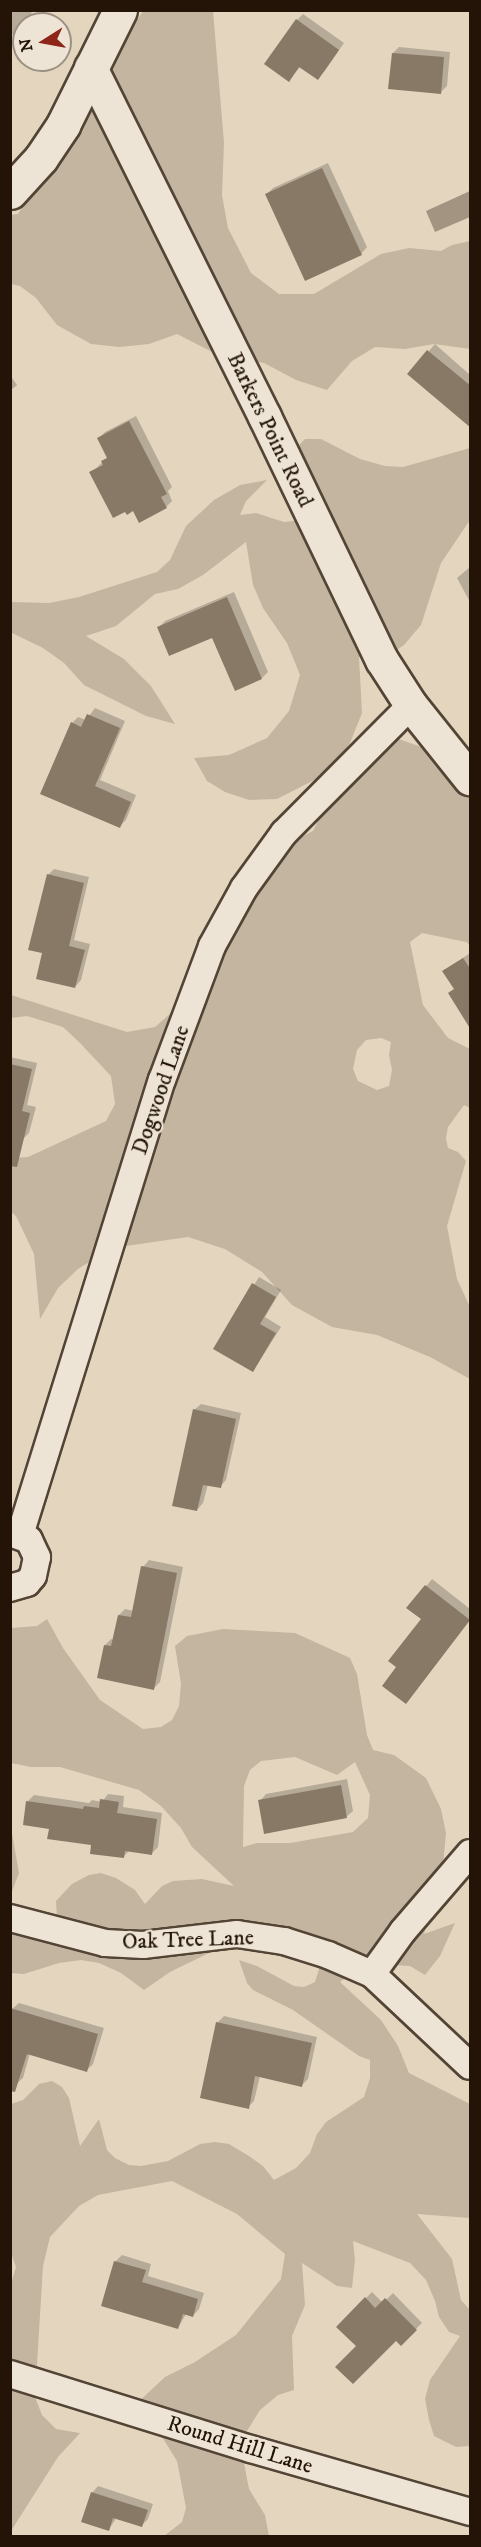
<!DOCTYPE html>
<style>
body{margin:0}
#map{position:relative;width:481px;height:2547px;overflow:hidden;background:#e4d6be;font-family:"IM FELL DW Pica",serif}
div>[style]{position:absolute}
.green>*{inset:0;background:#c3b59f}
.water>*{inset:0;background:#a29480}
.shadow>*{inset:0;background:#0003}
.building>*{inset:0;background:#877966}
.roads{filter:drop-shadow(2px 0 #534435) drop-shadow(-2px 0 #534435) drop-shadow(0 2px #534435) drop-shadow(0 -2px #534435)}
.minor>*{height:26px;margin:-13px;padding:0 13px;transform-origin:13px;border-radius:13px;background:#ede4d5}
.tertiary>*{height:32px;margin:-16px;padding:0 16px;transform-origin:16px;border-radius:16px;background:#ede4d5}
.secondary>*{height:33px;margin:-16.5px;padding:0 16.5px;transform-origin:16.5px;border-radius:16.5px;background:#ede4d5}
span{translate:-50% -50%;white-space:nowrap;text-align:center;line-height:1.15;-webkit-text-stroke:4.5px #ede4d5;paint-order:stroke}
.street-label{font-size:22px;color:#231407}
.frame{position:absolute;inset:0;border:12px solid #231407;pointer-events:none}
.north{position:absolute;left:12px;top:12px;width:60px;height:60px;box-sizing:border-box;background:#ede4d5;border:2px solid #9c9183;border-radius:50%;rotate:259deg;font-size:16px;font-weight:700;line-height:24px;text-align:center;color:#231407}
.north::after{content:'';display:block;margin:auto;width:21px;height:27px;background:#8f2418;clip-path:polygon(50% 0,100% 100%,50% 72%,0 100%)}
</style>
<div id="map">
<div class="green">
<i style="clip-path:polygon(143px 11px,213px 11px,224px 143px,222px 195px,228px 228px,251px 273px,279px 294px,314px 294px,381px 254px,409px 248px,441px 251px,452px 245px,470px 241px,470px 349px,434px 344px,405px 349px,375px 347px,352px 361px,327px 390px,296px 380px,264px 363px,218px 355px,177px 334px,149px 344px,119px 347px,91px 344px,57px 325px,36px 298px,20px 286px,11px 284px,10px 215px,18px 214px)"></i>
<i style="clip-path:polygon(evenodd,305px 439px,321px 439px,360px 459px,385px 466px,403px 467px,470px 448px,470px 520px,441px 563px,421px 625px,404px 645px,382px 660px,359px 657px,362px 713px,350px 743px,338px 760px,393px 737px,427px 749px,470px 790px,470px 945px,466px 942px,422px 933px,410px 942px,423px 1005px,448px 1038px,470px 1049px,470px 1108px,464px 1105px,448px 1127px,446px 1138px,448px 1148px,458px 1152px,466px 1161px,447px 1226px,457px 1279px,470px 1307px,470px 1379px,430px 1357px,377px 1335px,332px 1327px,292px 1305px,262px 1272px,225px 1249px,188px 1237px,112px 1248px,78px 1269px,58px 1288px,40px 1319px,34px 1254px,16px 1216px,11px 1212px,11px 1158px,28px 1157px,106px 1121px,115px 1104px,111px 1076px,80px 1043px,63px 1027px,27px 1016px,11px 1018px,11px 995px,127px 1032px,155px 1027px,186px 1000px,212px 928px,291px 842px,313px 831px,330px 795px,334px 770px,277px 799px,249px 800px,225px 792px,207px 781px,194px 758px,229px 755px,267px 738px,289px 711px,300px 675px,287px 643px,263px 608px,253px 585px,246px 542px,203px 575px,178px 589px,155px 594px,116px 626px,86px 636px,124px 659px,151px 686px,175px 724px,146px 716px,84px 685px,64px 663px,43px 648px,12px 633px,11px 635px,11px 602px,49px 603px,79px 597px,157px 572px,170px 560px,186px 526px,214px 500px,240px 485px,267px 480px,246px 501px,240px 515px,256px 513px,284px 522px,313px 519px,297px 447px,305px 439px,381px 1038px,391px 1042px,389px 1055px,392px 1070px,389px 1086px,377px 1090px,358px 1081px,353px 1069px,357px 1050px,366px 1040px,381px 1038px)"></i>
<i style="clip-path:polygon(evenodd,47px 1619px,63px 1648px,100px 1700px,143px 1729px,161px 1727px,172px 1720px,179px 1706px,181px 1684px,175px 1646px,187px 1636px,223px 1629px,295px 1633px,337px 1652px,350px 1658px,357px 1674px,367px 1735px,373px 1750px,394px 1755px,426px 1778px,441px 1809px,446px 1833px,443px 1865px,424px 1934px,455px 1923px,440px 1956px,425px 1975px,410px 1966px,392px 1965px,350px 1974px,340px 1982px,381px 2020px,398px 2046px,409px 2073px,470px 2104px,470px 2218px,417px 2214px,452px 2259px,461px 2300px,470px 2310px,470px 2446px,456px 2447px,434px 2436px,429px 2420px,425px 2399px,430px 2380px,460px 2336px,449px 2332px,439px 2317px,435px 2301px,426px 2280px,410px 2263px,353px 2241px,355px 2260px,352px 2288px,337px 2286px,302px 2263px,305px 2305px,292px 2336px,294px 2390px,278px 2395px,260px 2410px,240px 2442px,249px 2489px,265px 2515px,269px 2536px,164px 2536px,182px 2522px,186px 2508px,177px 2461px,154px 2424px,134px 2406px,165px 2377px,195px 2362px,236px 2335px,281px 2279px,285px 2254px,237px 2214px,172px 2181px,98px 2195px,79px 2206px,50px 2237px,43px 2266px,35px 2397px,42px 2415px,56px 2429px,80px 2433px,58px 2457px,11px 2531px,10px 2287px,16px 2267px,11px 2253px,11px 2104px,23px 2100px,39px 2084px,52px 2081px,62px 2087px,69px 2098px,80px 2146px,99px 2119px,107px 2150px,115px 2158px,129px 2165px,141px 2166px,168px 2161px,200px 2144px,215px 2142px,229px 2144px,249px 2156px,263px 2166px,274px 2180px,296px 2168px,310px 2153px,317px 2134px,326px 2122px,364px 2097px,370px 2078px,370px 2060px,359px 2056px,293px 2010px,253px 1990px,247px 1983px,239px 1960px,257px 1966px,294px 1986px,304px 1987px,315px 1982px,319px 1969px,317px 1961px,241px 1927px,211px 1952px,170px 1972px,144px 1990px,121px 1973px,99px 1963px,81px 1960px,59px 1963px,24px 1974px,11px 1973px,11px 1935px,57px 1918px,56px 1901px,72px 1884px,89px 1875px,101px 1873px,116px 1878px,135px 1890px,145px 1904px,162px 1886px,173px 1881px,202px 1879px,234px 1886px,192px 1847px,181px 1828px,161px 1806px,139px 1790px,60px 1767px,31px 1767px,11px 1763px,11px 1628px,37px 1626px,47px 1619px,295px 1757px,337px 1775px,355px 1762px,370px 1795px,368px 1818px,353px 1832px,290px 1843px,257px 1843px,243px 1847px,244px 1786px,250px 1770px,261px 1761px,295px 1757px)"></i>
<i style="clip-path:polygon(10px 1822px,19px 1873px,11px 1894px,10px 1894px)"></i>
</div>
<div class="water">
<i style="clip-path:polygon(470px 191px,470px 217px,435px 232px,426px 211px)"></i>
</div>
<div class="shadow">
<i style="clip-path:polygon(10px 10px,32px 10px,29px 24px,24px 24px,21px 36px,10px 34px)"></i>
<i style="clip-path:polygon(303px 14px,344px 43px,324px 72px,301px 66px,289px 80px,297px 20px)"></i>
<i style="clip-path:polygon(399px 47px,450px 52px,447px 86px,441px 92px,393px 53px)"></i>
<i style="clip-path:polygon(328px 163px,367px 247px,361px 254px,267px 194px,273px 188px)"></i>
<i style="clip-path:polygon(435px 344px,470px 375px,470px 424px,409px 374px)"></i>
<i style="clip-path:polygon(10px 375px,17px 385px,10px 391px)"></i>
<i style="clip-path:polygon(136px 416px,172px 487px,168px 491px,172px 501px,166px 507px,134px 509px,91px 473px,108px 457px,99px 438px,105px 432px)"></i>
<i style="clip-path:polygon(470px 567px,470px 602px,457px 578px)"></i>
<i style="clip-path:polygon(234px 592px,268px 672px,262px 678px,236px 689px,213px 636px,158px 628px,165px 621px)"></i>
<i style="clip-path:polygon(95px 708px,125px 721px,100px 780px,136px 795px,126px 820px,120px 826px,42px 794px,72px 723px,78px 717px,86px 720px)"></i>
<i style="clip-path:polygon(54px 869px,89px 877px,74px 940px,90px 944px,81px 980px,75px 987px,44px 952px,48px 875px)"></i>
<i style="clip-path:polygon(470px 953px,470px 1027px,455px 988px,444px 971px)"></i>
<i style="clip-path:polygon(10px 1057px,37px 1063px,27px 1105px,36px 1107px,29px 1133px,23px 1139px,10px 1136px)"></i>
<i style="clip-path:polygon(259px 1277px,281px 1290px,265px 1317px,281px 1327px,253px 1371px,215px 1348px)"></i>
<i style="clip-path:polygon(201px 1404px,241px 1413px,226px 1480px,220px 1487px,208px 1484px,203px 1503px,197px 1510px,194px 1410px)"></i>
<i style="clip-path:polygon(149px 1560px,183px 1567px,160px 1682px,154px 1688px,105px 1645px,111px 1639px,114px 1640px,119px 1615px,125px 1609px,134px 1611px,143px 1567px)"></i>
<i style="clip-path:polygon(432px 1579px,470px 1609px,470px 1620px,406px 1702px,399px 1667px,423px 1619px,409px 1608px)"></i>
<i style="clip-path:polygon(347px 1779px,353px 1811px,346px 1817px,260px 1801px,266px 1794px)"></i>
<i style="clip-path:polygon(108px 1794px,124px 1796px,123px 1807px,162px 1813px,158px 1847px,152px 1853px,130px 1850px,123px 1857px,50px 1828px,28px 1801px,34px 1795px,89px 1803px,92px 1800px,102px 1802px)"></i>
<i style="clip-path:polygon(19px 2003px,104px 2028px,93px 2064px,87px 2070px,30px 2053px,23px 2078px,16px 2084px,12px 2009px)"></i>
<i style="clip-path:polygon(224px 2016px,317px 2037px,308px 2079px,302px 2085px,260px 2076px,254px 2101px,248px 2107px,217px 2023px)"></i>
<i style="clip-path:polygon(122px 2255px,151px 2264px,148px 2276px,204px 2293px,199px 2309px,193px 2316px,186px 2314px,178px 2328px,115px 2262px)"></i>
<i style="clip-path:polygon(372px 2292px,383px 2303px,393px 2293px,422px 2323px,401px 2344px,396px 2339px,358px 2346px,338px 2327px)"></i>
<i style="clip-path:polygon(98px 2486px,153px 2504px,148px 2519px,142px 2525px,117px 2517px,109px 2529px,92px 2493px)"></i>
</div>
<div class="building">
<i style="clip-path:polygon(296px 19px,339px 50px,318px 80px,299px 67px,289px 82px,264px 64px)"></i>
<i style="clip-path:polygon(392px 53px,444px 57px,441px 94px,388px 89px)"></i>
<i style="clip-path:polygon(322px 168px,362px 255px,305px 281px,265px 194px)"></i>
<i style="clip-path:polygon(427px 350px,471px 386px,471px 428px,407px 374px)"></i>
<i style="clip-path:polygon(129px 421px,167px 494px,161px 497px,167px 508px,139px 523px,133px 511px,127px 515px,125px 512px,113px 518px,89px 472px,103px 465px,101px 461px,107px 458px,97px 438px)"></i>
<i style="clip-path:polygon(227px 597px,262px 679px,235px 691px,212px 638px,169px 656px,157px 627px)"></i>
<i style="clip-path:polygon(87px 714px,120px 728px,95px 786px,131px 802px,120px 828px,40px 794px,71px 722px,81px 727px)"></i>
<i style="clip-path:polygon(47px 874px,84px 883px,69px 946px,85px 950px,75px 988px,36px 979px,42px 953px,28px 950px)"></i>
<i style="clip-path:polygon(463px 958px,471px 970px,471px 1030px,448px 993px,454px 989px,442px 971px)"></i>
<i style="clip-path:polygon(10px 1064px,32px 1069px,22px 1111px,30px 1113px,17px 1167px,10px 1166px)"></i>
<i style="clip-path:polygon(252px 1283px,276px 1297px,260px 1324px,276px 1333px,253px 1372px,213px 1349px)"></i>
<i style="clip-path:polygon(193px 1409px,236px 1419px,221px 1488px,203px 1485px,197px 1511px,172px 1506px)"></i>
<i style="clip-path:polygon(141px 1566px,177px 1573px,154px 1690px,97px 1678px,104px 1645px,111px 1646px,118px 1615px,131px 1617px)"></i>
<i style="clip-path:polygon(425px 1585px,470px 1620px,406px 1704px,382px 1686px,396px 1667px,388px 1661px,421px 1619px,406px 1608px)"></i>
<i style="clip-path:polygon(341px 1785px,347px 1818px,264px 1834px,258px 1800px)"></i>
<i style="clip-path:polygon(100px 1799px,119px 1802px,117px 1813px,157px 1819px,152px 1855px,125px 1851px,124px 1858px,90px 1854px,91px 1845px,47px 1839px,49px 1829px,23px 1825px,26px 1801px,83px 1809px,84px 1806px,99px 1808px)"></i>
<i style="clip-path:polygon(10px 2008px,98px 2034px,87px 2072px,27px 2054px,15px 2092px,10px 2091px)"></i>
<i style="clip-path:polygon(216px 2022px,312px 2043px,302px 2087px,255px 2076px,249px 2109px,200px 2098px)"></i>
<i style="clip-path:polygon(114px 2261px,146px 2270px,142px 2282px,198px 2299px,193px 2317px,183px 2314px,178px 2329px,101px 2306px)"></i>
<i style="clip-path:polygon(365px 2297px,375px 2308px,385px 2298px,417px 2330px,401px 2346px,396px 2341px,353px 2384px,335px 2367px,356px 2346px,336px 2327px)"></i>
<i style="clip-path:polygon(91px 2492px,148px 2510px,142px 2527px,113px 2518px,109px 2531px,81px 2522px)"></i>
</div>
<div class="roads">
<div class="minor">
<i style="left:10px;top:1533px;width:20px;rotate:20deg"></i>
<i style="left:29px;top:1540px;width:19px;rotate:65deg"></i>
<i style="left:37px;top:1557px;width:19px;rotate:102deg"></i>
<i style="left:33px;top:1576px;width:9px;rotate:131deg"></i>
<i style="left:27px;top:1583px;width:18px;rotate:164deg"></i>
<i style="left:20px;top:1535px;width:477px;rotate:-72.7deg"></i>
<i style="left:162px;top:1080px;width:143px;rotate:-69.5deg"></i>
<i style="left:212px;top:946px;width:66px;rotate:-61.1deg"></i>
<i style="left:244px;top:888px;width:68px;rotate:-54deg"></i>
<i style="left:284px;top:833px;width:180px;rotate:-45.2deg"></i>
<i style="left:10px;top:1918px;width:98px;rotate:14.7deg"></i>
<i style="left:105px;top:1943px;width:38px;rotate:3deg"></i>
<i style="left:143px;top:1945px;width:95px;rotate:-6.7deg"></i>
<i style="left:237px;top:1934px;width:48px;rotate:8.5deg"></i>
<i style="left:284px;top:1941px;width:46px;rotate:17.7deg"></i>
<i style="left:328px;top:1955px;width:48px;rotate:23.4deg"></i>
<i style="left:372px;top:1974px;width:134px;rotate:43.2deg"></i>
<i style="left:372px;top:1974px;width:53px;rotate:-54.2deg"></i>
<i style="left:403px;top:1931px;width:103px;rotate:-49.3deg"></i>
<i style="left:10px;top:2374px;width:252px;rotate:17.3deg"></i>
<i style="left:251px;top:2449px;width:228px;rotate:16deg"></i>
</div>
<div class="tertiary">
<i style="left:91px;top:68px;width:390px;rotate:63.5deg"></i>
<i style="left:265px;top:417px;width:270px;rotate:64.3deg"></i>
<i style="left:382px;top:660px;width:54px;rotate:57.2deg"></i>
<i style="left:411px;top:705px;width:95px;rotate:51.4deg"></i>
</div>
<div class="secondary">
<i style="left:10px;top:192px;width:46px;rotate:-47.6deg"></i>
<i style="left:41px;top:158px;width:40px;rotate:-56deg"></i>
<i style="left:63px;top:125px;width:128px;rotate:-63.6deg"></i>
</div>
</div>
<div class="street-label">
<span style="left:270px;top:430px;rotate:64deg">Barkers Point Road</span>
<span style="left:161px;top:1090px;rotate:-71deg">Dogwood Lane</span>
<span style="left:188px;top:1940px;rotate:-2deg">Oak Tree Lane</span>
<span style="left:240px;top:2445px;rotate:17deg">Round Hill Lane</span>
</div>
<div class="frame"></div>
<div class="north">N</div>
</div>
